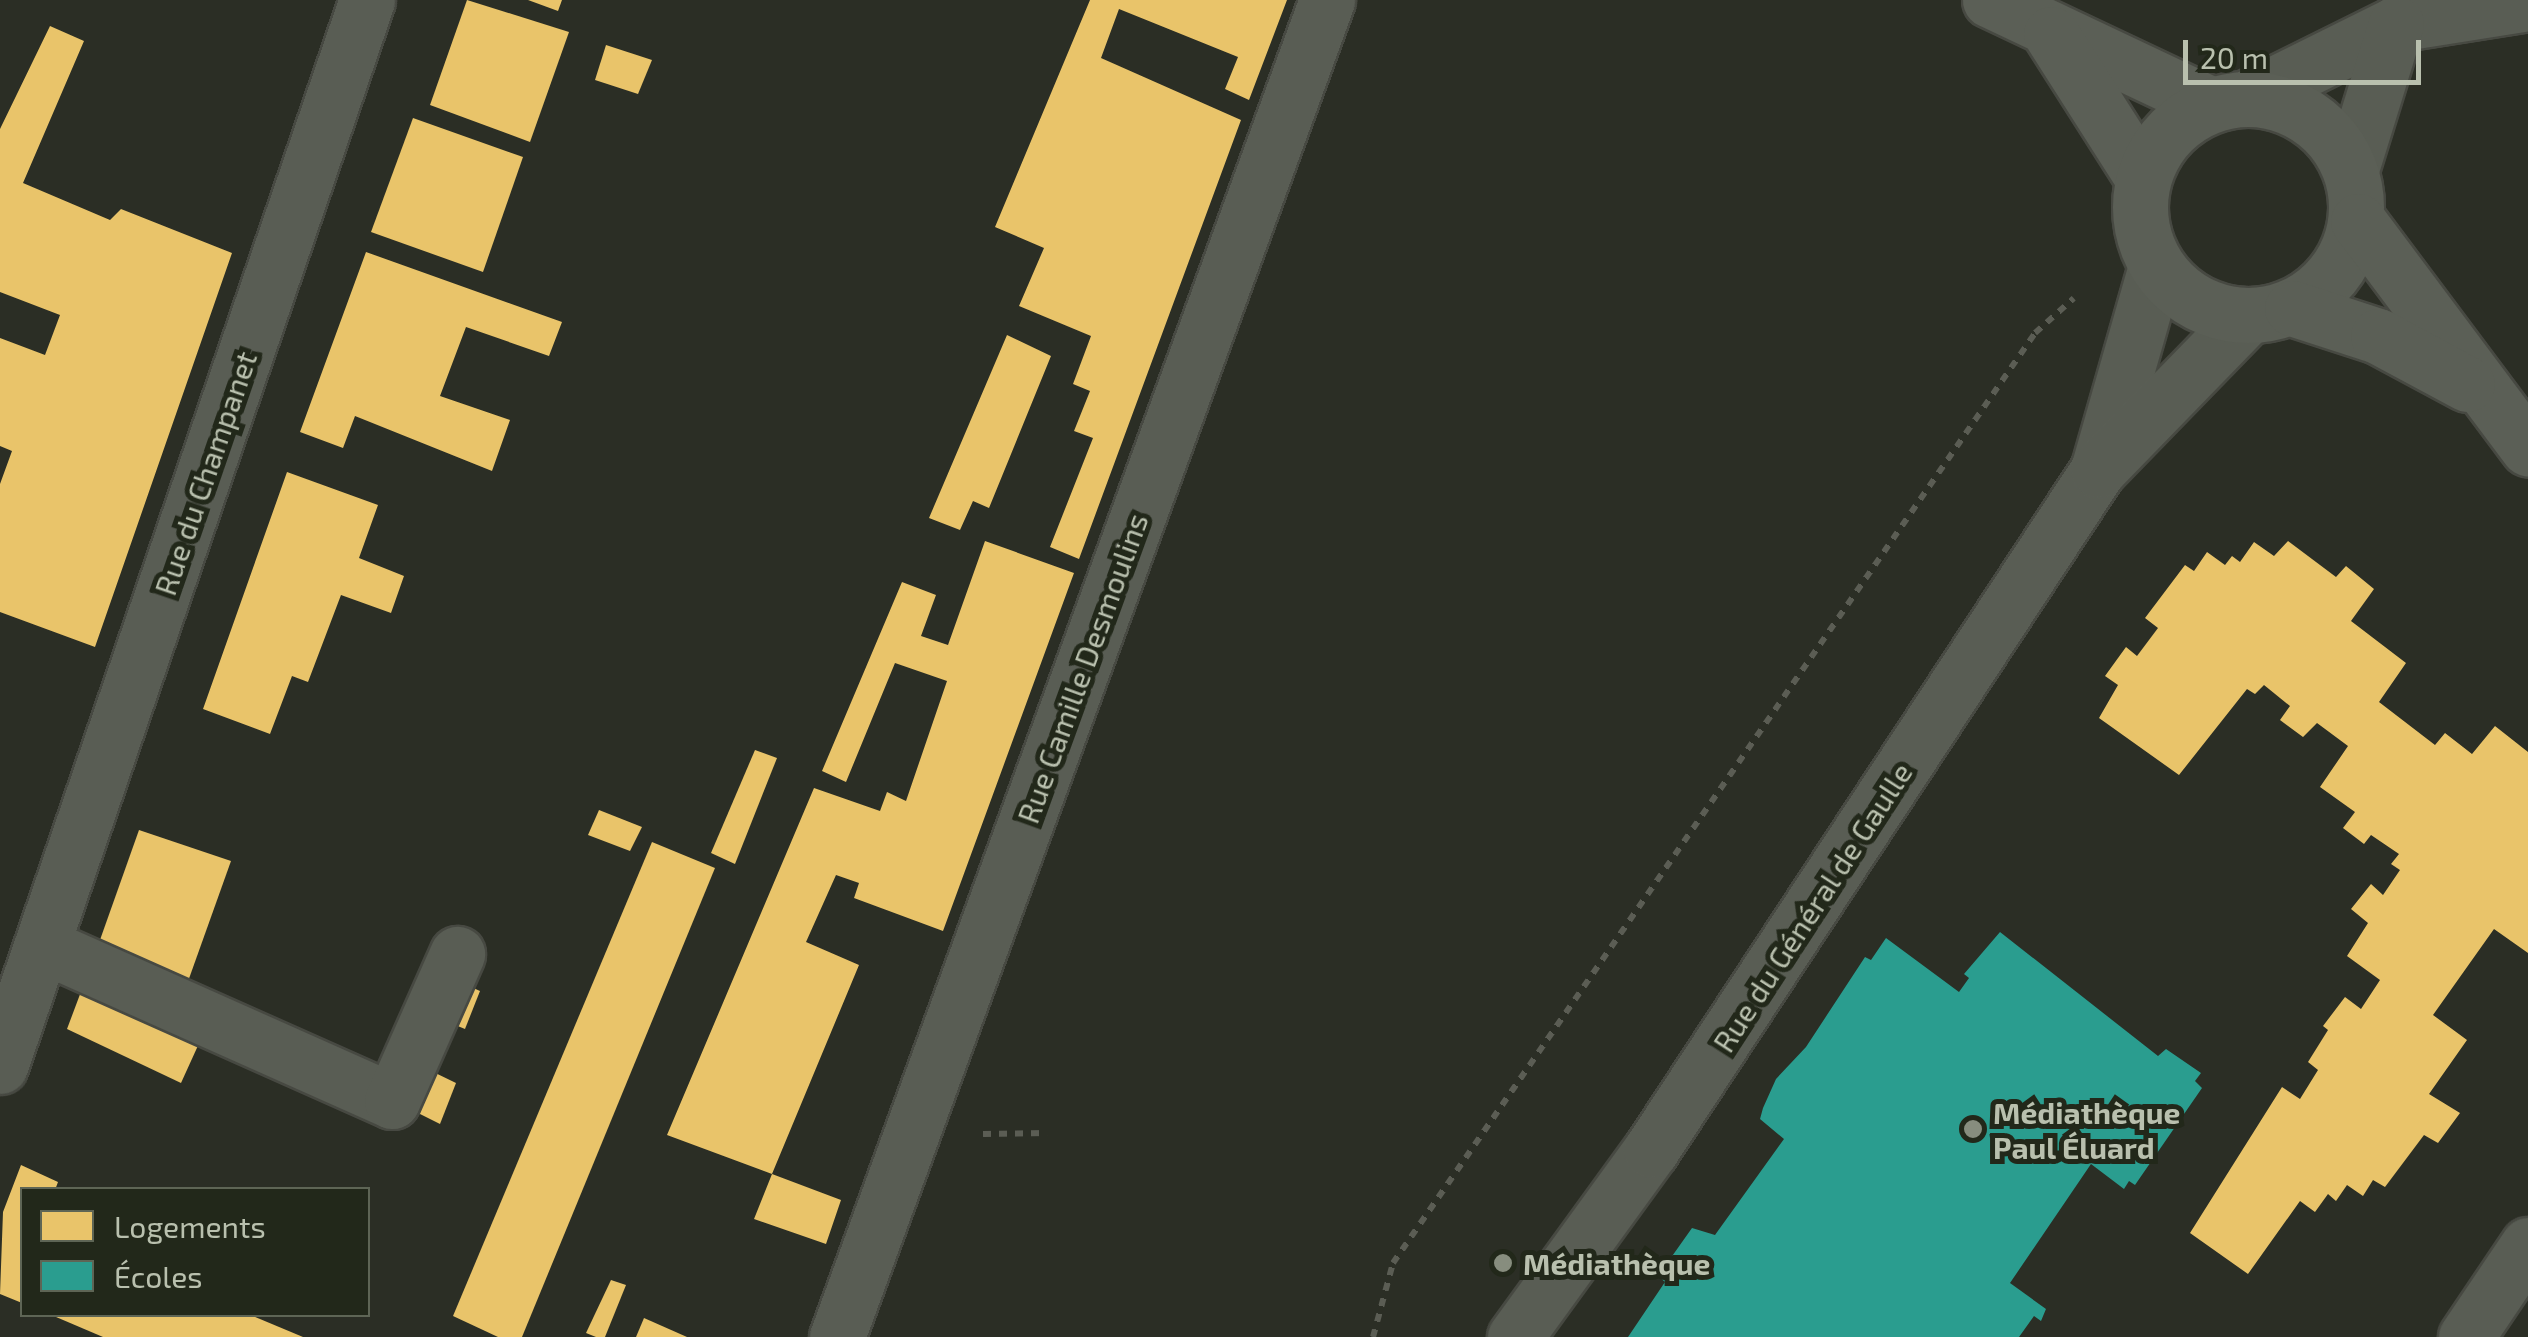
<!DOCTYPE html>
<meta charset="utf-8">
<style>
body{margin:0}
#map{position:relative;width:2528px;height:1337px;overflow:hidden;background:#2b2e25;font-family:"Exo 2",sans-serif}
div>[style]{position:absolute}
.homes>*{inset:0;background:#e9c46a}
.schools>*{inset:0;background:#2a9d8f}
.path>*{height:6px;margin-top:-3px;transform-origin:0;background:repeating-linear-gradient(90deg,#5b5d54 0 8px,transparent 0 16px)}
.roads{filter:drop-shadow(2px 0 #474942) drop-shadow(-2px 0 #474942) drop-shadow(0 2px #474942) drop-shadow(0 -2px #474942)}
.minor>*{height:55px;margin:-27.5px;padding:0 27.5px;transform-origin:27.5px;border-radius:27.5px;background:#595d54}
.major>*{height:55px;margin:-27.5px;padding:0 27.5px;transform-origin:27.5px;border-radius:27.5px;background:#5b5f56}
.major>.ring{margin:-27.5px;padding:0;box-sizing:content-box;background:none;border:55px solid #5b5f56;border-radius:50%}
.dots>*{width:28px;height:28px;translate:-50% -50%;box-sizing:border-box;border:5px solid #22281a;border-radius:50%}
span{translate:-50% -50%;white-space:nowrap;text-align:center;line-height:1.15;-webkit-text-stroke:10px #22281a;paint-order:stroke}
.street-label{font-size:30px;color:#b9c0ae}
.poi-label{font-size:30px;color:#b9c0ae;font-weight:700}
.left{translate:0 -50%;text-align:left}
.legend{position:absolute;left:20px;top:1187px;width:350px;height:130px;box-sizing:border-box;background:#22281a;border:2px solid #5e6555;margin:0;padding:12px 18px;list-style:none;font-size:30px;color:#b9c0ae}
.legend li{display:flex;align-items:center;gap:20px;height:50px}
.legend b{width:50px;border:2px solid #5e6555}
.scale{position:absolute;left:2183px;top:40px;width:238px;height:45px;box-sizing:border-box;border:5px solid #b9c0ae;border-top:0;padding-left:12px;font-size:30px;line-height:35px;white-space:nowrap;color:#b9c0ae;-webkit-text-stroke:8px #22281a;paint-order:stroke}
</style>
<div id="map">
<div class="homes">
<i style="clip-path:polygon(467px 0,569px 32px,530px 142px,430px 105px)"></i>
<i style="clip-path:polygon(528px 0,562px 0,558px 11px)"></i>
<i style="clip-path:polygon(1090px 0,1287px 0,1249px 100px,1225px 89px,1238px 57px,1119px 9px,1101px 58px,1241px 120px,1079px 559px,1050px 547px,1093px 438px,1074px 431px,1090px 391px,1073px 384px,1091px 336px,1019px 306px,1044px 248px,995px 227px)"></i>
<i style="clip-path:polygon(50px 26px,84px 41px,23px 183px,110px 220px,121px 209px,232px 253px,95px 647px,0 612px,0 484px,12px 451px,0 446px,0 338px,45px 355px,60px 315px,0 292px,0 129px)"></i>
<i style="clip-path:polygon(606px 45px,652px 60px,638px 94px,595px 80px)"></i>
<i style="clip-path:polygon(413px 118px,523px 157px,483px 272px,371px 232px)"></i>
<i style="clip-path:polygon(366px 252px,562px 322px,549px 356px,466px 327px,440px 396px,510px 420px,492px 471px,355px 416px,343px 448px,300px 432px)"></i>
<i style="clip-path:polygon(1007px 335px,1051px 356px,989px 508px,973px 501px,960px 530px,929px 518px)"></i>
<i style="clip-path:polygon(287px 472px,378px 505px,359px 558px,404px 576px,391px 613px,341px 595px,308px 682px,292px 676px,270px 734px,203px 709px)"></i>
<i style="clip-path:polygon(985px 541px,1074px 573px,943px 931px,854px 898px,859px 883px,836px 875px,806px 942px,859px 965px,772px 1174px,841px 1200px,826px 1244px,754px 1219px,772px 1174px,667px 1135px,814px 788px,880px 811px,887px 792px,906px 801px,947px 681px,895px 663px,846px 782px,822px 771px,902px 582px,936px 595px,921px 636px,948px 645px)"></i>
<i style="clip-path:polygon(2288px 541px,2336px 577px,2346px 566px,2374px 589px,2351px 621px,2406px 663px,2379px 702px,2435px 745px,2445px 733px,2472px 754px,2495px 726px,2528px 752px,2528px 953px,2494px 929px,2433px 1015px,2467px 1040px,2429px 1094px,2460px 1113px,2438px 1143px,2424px 1135px,2385px 1187px,2373px 1180px,2363px 1196px,2347px 1185px,2336px 1201px,2328px 1194px,2315px 1212px,2300px 1201px,2248px 1274px,2190px 1233px,2282px 1087px,2300px 1099px,2318px 1070px,2308px 1062px,2328px 1030px,2323px 1026px,2345px 997px,2361px 1009px,2380px 980px,2347px 956px,2368px 923px,2351px 909px,2371px 884px,2383px 895px,2400px 870px,2391px 864px,2399px 854px,2371px 835px,2364px 844px,2343px 828px,2355px 812px,2320px 787px,2348px 746px,2317px 723px,2303px 737px,2280px 720px,2290px 706px,2264px 685px,2255px 694px,2247px 689px,2179px 775px,2099px 718px,2118px 685px,2105px 676px,2126px 647px,2137px 656px,2158px 628px,2145px 618px,2185px 565px,2194px 571px,2207px 552px,2225px 565px,2232px 556px,2240px 562px,2254px 542px,2274px 556px)"></i>
<i style="clip-path:polygon(755px 750px,777px 758px,735px 864px,711px 853px)"></i>
<i style="clip-path:polygon(599px 810px,642px 827px,630px 851px,588px 835px)"></i>
<i style="clip-path:polygon(139px 830px,231px 861px,186px 987px,95px 954px)"></i>
<i style="clip-path:polygon(652px 842px,715px 868px,522px 1337px,498px 1337px,453px 1316px)"></i>
<i style="clip-path:polygon(88px 973px,206px 1028px,181px 1083px,67px 1029px)"></i>
<i style="clip-path:polygon(460px 982px,480px 991px,465px 1029px,443px 1020px)"></i>
<i style="clip-path:polygon(423px 1067px,456px 1083px,440px 1124px,406px 1107px)"></i>
<i style="clip-path:polygon(21px 1165px,58px 1182px,55px 1190px,22px 1190px,22px 1303px,0 1294px,3px 1212px)"></i>
<i style="clip-path:polygon(611px 1280px,626px 1285px,605px 1337px,596px 1337px,586px 1333px)"></i>
<i style="clip-path:polygon(49px 1314px,248px 1314px,303px 1337px,103px 1337px)"></i>
<i style="clip-path:polygon(644px 1318px,687px 1337px,636px 1337px)"></i>
</div>
<div class="schools">
<i style="clip-path:polygon(2000px 932px,2158px 1056px,2166px 1049px,2201px 1073px,2195px 1081px,2202px 1088px,2135px 1185px,2129px 1181px,2124px 1189px,2091px 1164px,2010px 1283px,2046px 1309px,2041px 1321px,2034px 1316px,2019px 1337px,1628px 1337px,1665px 1282px,1658px 1276px,1692px 1228px,1715px 1235px,1784px 1139px,1760px 1119px,1763px 1108px,1776px 1079px,1806px 1047px,1865px 957px,1871px 960px,1886px 938px,1959px 992px,1969px 978px,1964px 974px)"></i>
</div>
<div class="path">
<i style="left:983px;top:1134px;width:64px;rotate:-0.9deg"></i>
<i style="left:1373px;top:1337px;width:77px;rotate:-74.9deg"></i>
<i style="left:1393px;top:1263px;width:1130px;rotate:-55.38deg"></i>
<i style="left:2035px;top:333px;width:52px;rotate:-41.9deg"></i>
</div>
<div class="roads">
<div class="minor">
<i style="left:2251px;top:96px;width:162px;rotate:-26.4deg"></i>
<i style="left:2396px;top:24px;width:134px;rotate:-9deg"></i>
<i style="left:2352px;top:166px;width:149px;rotate:-72.8deg"></i>
<i style="left:2098px;top:470px;width:212px;rotate:-74.1deg"></i>
<i style="left:42px;top:945px;width:383px;rotate:24deg"></i>
<i style="left:392px;top:1101px;width:161px;rotate:-66.1deg"></i>
<i style="left:0;top:1066px;width:1127px;rotate:-71deg"></i>
<i style="left:837px;top:1337px;width:1424px;rotate:-69.87deg"></i>
<i style="left:1515px;top:1337px;width:231px;rotate:-54deg"></i>
<i style="left:1651px;top:1150px;width:814px;rotate:-56.68deg"></i>
<i style="left:2098px;top:470px;width:212px;rotate:-45.8deg"></i>
<i style="left:2466px;top:1337px;width:111px;rotate:-56deg"></i>
</div>
<div class="major">
<i style="left:1990px;top:0;width:241px;rotate:25.3deg"></i>
<i style="left:2051px;top:34px;width:169px;rotate:57.5deg"></i>
<i class="ring" style="left:2140px;top:99px;width:161px;height:161px"></i>
<i style="left:2358px;top:221px;width:284px;rotate:53.2deg"></i>
<i style="left:2292px;top:308px;width:90px;rotate:18deg"></i>
<i style="left:2378px;top:336px;width:101px;rotate:28.3deg"></i>
</div>
</div>
<div class="dots">
<i style="left:1973px;top:1129px;background:#878d7e"></i>
<i style="left:1503px;top:1263px;background:#878d7e"></i>
</div>
<div class="street-label">
<span style="left:205px;top:473px;rotate:-71deg">Rue du Champanet</span>
<span style="left:1082px;top:668px;rotate:-70deg">Rue Camille Desmoulins</span>
<span style="left:1812px;top:907px;rotate:-57deg">Rue du Général de Gaulle</span>
</div>
<div class="poi-label">
<span class="left" style="left:1993px;top:1129px">Médiathèque<br>Paul Éluard</span>
<span class="left" style="left:1523px;top:1263px">Médiathèque</span>
</div>
<ul class="legend">
<li><b style="height:28px;background:#e9c46a"></b>Logements</li>
<li><b style="height:28px;background:#2a9d8f"></b>Écoles</li>
</ul>
<div class="scale">20 m</div>
</div>
